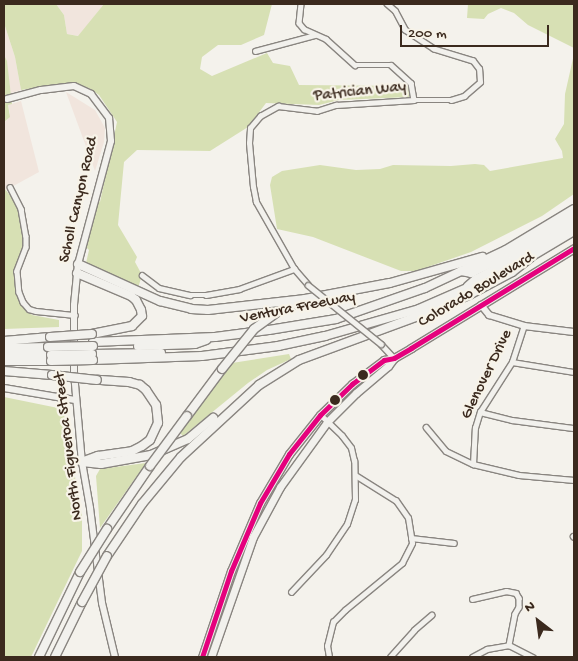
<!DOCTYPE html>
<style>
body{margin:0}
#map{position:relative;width:578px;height:661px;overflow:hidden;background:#f4f2ec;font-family:"Gochi Hand",sans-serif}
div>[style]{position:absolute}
.built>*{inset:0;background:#f1e5dd}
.green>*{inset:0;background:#d7e0b4}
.roads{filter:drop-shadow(1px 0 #898580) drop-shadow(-1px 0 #898580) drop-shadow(0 1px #898580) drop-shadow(0 -1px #898580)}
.street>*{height:4.5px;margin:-2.25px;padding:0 2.25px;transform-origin:2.25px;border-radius:2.25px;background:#f2f1ed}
.secondary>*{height:6px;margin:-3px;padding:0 3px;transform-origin:3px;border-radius:3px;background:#f2f1ed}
.primary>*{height:7px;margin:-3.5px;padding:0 3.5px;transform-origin:3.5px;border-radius:3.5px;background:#f2f1ed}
.highway>*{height:8px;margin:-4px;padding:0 4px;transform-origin:4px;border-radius:4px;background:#f2f1ed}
.bridges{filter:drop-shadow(1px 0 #898580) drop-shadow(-1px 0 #898580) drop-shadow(0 1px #898580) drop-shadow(0 -1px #898580)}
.street-bridge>*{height:4.5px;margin:-2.25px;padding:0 2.25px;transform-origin:2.25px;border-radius:2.25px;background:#f2f1ed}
.highway-bridge>*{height:8px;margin:-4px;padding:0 4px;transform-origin:4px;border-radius:4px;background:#f2f1ed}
.bus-1>*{height:5px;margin:-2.5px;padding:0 2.5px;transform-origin:2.5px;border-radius:2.5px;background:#e5007d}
.dots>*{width:14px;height:14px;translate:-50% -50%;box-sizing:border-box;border:2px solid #f7f3e8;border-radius:50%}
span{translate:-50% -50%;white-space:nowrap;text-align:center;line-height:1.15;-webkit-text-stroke:4.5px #f7f3e8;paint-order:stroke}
.street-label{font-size:16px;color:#3b2a1e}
.frame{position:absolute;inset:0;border:5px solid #3b2a1e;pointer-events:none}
.north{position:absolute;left:513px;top:596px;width:50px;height:50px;-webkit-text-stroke:4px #f7f3e8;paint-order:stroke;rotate:330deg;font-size:14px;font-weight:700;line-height:20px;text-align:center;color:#3b2a1e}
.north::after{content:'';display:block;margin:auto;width:18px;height:22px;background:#3b2a1e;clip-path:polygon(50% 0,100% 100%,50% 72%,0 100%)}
.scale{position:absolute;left:400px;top:25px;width:149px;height:22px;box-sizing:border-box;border:2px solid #3b2a1e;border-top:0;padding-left:6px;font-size:15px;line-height:18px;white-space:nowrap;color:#3b2a1e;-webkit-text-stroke:4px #f7f3e8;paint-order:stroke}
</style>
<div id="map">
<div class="built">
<i style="clip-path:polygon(56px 4px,104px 4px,79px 36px,67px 34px,64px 15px)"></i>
<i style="clip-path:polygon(4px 23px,15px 57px,21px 90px,11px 93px,4px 55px)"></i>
<i style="clip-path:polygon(66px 92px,95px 110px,105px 128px,104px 142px,95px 171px)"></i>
<i style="clip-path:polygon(21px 101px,39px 172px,6px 190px,4px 188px,4px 122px,7px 120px,10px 113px,8px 105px)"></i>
</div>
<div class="green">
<i style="clip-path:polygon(4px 4px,56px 4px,64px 15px,67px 34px,78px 36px,104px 4px,272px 4px,264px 35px,241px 45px,218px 45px,202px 57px,200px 69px,212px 76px,267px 53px,273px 63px,290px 66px,299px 85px,409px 86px,409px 97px,339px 100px,319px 105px,266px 103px,248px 127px,210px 151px,137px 150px,124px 162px,118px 225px,137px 257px,135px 262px,142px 275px,138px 288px,116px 281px,86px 263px,89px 250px,85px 246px,96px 197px,100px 202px,117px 122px,99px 95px,89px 88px,65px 83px,21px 90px,15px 57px,4px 23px)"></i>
<i style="clip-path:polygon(468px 4px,574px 4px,574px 48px,528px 25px,514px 13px,501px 8px,488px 14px,484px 19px,467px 18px)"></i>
<i style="clip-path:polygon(574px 54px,574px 194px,542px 216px,471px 252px,416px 271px,401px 271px,313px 237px,277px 229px,270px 185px,272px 177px,282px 171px,320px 165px,356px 170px,380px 169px,393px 165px,451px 166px,475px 164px,484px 165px,490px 171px,563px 158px,562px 151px,555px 139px,564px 124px,565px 94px)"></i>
<i style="clip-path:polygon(4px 55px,7px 61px,12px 104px,8px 105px,10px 117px,4px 122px)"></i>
<i style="clip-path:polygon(4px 188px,14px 200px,24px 225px,25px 240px,15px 274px,18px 297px,32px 315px,59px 320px,59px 327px,4px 329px)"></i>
<i style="clip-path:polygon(289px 354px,291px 359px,267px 370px,248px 383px,183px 436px,180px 433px,232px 363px)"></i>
<i style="clip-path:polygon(4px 397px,63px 409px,82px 516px,82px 551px,31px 657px,4px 657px)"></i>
<i style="clip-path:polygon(146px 463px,100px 528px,96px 476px,100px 469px)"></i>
</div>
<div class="roads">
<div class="street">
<i style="left:301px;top:4px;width:19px;rotate:96deg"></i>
<i style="left:299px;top:23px;width:8px;rotate:50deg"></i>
<i style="left:304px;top:29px;width:24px;rotate:24deg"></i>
<i style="left:326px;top:39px;width:39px;rotate:42deg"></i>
<i style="left:355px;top:65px;width:36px"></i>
<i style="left:391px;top:65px;width:27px;rotate:42deg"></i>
<i style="left:411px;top:83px;width:17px;rotate:80deg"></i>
<i style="left:255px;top:51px;width:62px;rotate:-14.9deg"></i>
<i style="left:10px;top:187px;width:25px;rotate:63deg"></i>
<i style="left:21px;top:209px;width:27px;rotate:80deg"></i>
<i style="left:26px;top:236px;width:11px;rotate:90deg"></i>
<i style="left:26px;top:247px;width:26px;rotate:111deg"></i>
<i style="left:17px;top:271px;width:21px;rotate:85deg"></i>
<i style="left:19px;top:292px;width:11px;rotate:68deg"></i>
<i style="left:23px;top:302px;width:9px;rotate:49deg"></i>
<i style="left:29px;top:309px;width:7px;rotate:16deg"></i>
<i style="left:36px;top:311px;width:39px;rotate:6deg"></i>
<i style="left:142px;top:275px;width:21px;rotate:37deg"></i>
<i style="left:159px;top:288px;width:32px;rotate:13deg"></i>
<i style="left:190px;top:295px;width:16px"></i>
<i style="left:206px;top:295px;width:34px;rotate:-10deg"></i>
<i style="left:239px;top:289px;width:59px;rotate:-20deg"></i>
<i style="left:308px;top:285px;width:21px;rotate:-131deg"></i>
<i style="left:294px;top:269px;width:77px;rotate:-119.6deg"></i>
<i style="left:256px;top:202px;width:15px;rotate:-101deg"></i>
<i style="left:253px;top:187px;width:44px;rotate:-95.2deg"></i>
<i style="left:249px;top:143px;width:15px;rotate:-86deg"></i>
<i style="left:250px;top:128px;width:16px;rotate:-50deg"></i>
<i style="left:260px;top:116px;width:21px;rotate:-29deg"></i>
<i style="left:278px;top:106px;width:39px;rotate:7deg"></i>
<i style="left:317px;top:111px;width:20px;rotate:-18deg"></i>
<i style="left:336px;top:105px;width:78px;rotate:-3.7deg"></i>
<i style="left:414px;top:100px;width:37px"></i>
<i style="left:451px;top:100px;width:14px;rotate:-17deg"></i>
<i style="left:464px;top:96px;width:21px;rotate:-41deg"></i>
<i style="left:480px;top:82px;width:13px;rotate:-94deg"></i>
<i style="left:479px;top:69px;width:10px;rotate:-127deg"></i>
<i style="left:473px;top:61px;width:41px;rotate:-162.9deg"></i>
<i style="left:434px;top:49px;width:35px;rotate:-147deg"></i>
<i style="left:405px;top:30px;width:21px;rotate:-118deg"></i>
<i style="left:395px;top:11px;width:11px;rotate:-139deg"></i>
<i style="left:381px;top:344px;width:19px;rotate:47deg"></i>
<i style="left:512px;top:362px;width:63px;rotate:9.2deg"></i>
<i style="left:480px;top:412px;width:33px;rotate:14deg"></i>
<i style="left:512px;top:420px;width:63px;rotate:7.4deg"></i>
<i style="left:426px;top:427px;width:31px;rotate:50deg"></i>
<i style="left:446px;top:451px;width:30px;rotate:26deg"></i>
<i style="left:473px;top:464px;width:47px;rotate:13.4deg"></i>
<i style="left:519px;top:475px;width:55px;rotate:5.2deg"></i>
<i style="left:473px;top:464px;width:36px;rotate:-87deg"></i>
<i style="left:475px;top:428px;width:17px;rotate:-73deg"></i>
<i style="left:480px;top:412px;width:59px;rotate:-57.4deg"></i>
<i style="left:512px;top:362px;width:38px;rotate:-72deg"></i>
<i style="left:573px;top:536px;width:1px;rotate:45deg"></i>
<i style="left:411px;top:538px;width:43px;rotate:6.6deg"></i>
<i style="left:291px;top:592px;width:51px;rotate:-46.6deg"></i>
<i style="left:326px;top:555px;width:37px;rotate:-56deg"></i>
<i style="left:347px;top:524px;width:25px;rotate:-72deg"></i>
<i style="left:355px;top:500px;width:39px;rotate:-91deg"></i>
<i style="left:354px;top:461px;width:13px;rotate:-103deg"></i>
<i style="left:351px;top:448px;width:15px;rotate:-127deg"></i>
<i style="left:342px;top:436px;width:30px;rotate:-136deg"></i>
<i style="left:472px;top:599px;width:35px;rotate:-13deg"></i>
<i style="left:506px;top:591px;width:10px;rotate:11deg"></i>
<i style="left:516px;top:593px;width:6px;rotate:59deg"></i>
<i style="left:519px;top:598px;width:9px;rotate:90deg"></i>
<i style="left:519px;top:607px;width:8px;rotate:120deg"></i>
<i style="left:515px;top:614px;width:32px;rotate:101deg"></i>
<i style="left:509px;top:645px;width:27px;rotate:27deg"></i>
<i style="left:329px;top:657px;width:11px;rotate:-100deg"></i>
<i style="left:327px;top:646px;width:25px;rotate:-76deg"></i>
<i style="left:333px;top:622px;width:17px;rotate:-45deg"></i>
<i style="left:345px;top:610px;width:74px;rotate:-39.5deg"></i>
<i style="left:402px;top:563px;width:22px;rotate:-63deg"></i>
<i style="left:412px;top:543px;width:25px;rotate:-99deg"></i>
<i style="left:408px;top:518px;width:21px;rotate:-125deg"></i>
<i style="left:396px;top:501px;width:47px;rotate:-148deg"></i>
<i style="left:390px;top:657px;width:36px;rotate:-48deg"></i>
<i style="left:414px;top:630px;width:23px;rotate:-41deg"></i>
<i style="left:472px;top:657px;width:17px;rotate:-28deg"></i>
<i style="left:487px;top:649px;width:22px;rotate:-10deg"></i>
</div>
<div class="secondary">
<i style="left:7px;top:99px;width:35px;rotate:-15deg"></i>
<i style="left:41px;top:90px;width:33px;rotate:-7deg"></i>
<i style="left:74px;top:86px;width:19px;rotate:25deg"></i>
<i style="left:91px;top:94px;width:30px;rotate:53deg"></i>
<i style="left:109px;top:118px;width:23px;rotate:85deg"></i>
<i style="left:111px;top:141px;width:127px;rotate:105deg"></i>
<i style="left:78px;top:264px;width:41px;rotate:95.6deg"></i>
<i style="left:74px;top:305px;width:68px;rotate:90deg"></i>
<i style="left:74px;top:373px;width:89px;rotate:84.9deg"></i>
<i style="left:82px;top:462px;width:47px;rotate:80.1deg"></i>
<i style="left:90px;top:508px;width:96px;rotate:82.8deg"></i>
<i style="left:102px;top:603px;width:56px;rotate:76.5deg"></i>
<i style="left:481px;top:305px;width:13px;rotate:51deg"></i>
<i style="left:489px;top:315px;width:37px;rotate:17deg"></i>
<i style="left:524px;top:326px;width:50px;rotate:6.8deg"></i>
<i style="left:4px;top:388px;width:72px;rotate:9.6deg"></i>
</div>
<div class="primary">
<i style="left:202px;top:657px;width:91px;rotate:-71.4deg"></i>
<i style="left:231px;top:571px;width:74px;rotate:-66.9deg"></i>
<i style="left:260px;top:503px;width:57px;rotate:-59.4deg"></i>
<i style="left:289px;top:454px;width:50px;rotate:-51.5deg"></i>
<i style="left:320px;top:415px;width:45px;rotate:-44.1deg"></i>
<i style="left:352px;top:384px;width:40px;rotate:-37deg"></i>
<i style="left:384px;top:360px;width:10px;rotate:-11deg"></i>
<i style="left:394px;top:358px;width:20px;rotate:-30deg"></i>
<i style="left:411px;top:348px;width:191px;rotate:-31.5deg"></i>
<i style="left:211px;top:657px;width:127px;rotate:-70.7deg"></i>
<i style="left:253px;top:537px;width:57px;rotate:-61.6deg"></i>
<i style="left:280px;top:487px;width:80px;rotate:-54.1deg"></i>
<i style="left:327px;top:422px;width:41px;rotate:-45deg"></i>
<i style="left:356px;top:393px;width:42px;rotate:-40.2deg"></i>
<i style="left:388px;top:366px;width:10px;rotate:-53deg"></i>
</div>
<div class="highway">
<i style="left:527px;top:259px;width:55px;rotate:-30.8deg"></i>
<i style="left:78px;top:264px;width:90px;rotate:24.3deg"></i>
<i style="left:160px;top:301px;width:32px;rotate:14deg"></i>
<i style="left:191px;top:309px;width:17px;rotate:3deg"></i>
<i style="left:208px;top:310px;width:98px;rotate:-6.5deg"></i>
<i style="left:305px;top:299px;width:86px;rotate:-10.7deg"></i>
<i style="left:390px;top:283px;width:96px;rotate:-15.8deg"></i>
<i style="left:461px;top:271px;width:10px;rotate:11deg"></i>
<i style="left:471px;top:273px;width:44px;rotate:-25.4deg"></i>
<i style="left:511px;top:254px;width:74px;rotate:-31.1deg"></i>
<i style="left:77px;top:273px;width:59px;rotate:23.1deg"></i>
<i style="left:131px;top:296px;width:6px;rotate:39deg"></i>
<i style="left:136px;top:300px;width:11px;rotate:63deg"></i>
<i style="left:141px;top:310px;width:6px;rotate:81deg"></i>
<i style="left:142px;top:316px;width:14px;rotate:135deg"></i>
<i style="left:132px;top:326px;width:41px;rotate:168.7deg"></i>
<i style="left:468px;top:286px;width:11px;rotate:-41deg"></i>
<i style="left:476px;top:279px;width:40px;rotate:-26.6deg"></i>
<i style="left:512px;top:261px;width:72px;rotate:-30.8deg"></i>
<i style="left:277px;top:312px;width:24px;rotate:-24deg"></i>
<i style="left:4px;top:341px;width:46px;rotate:-5deg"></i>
<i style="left:93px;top:342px;width:122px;rotate:-2.3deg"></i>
<i style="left:215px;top:337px;width:54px;rotate:-7.4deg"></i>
<i style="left:269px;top:330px;width:68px;rotate:-9.3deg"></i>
<i style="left:336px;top:319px;width:94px;rotate:-19.2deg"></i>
<i style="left:425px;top:288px;width:89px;rotate:-25.1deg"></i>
<i style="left:506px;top:250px;width:79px;rotate:-31.1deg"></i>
<i style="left:138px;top:346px;width:57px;rotate:-2deg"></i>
<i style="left:195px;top:344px;width:12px;rotate:-20deg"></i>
<i style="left:4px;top:348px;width:44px;rotate:-1.3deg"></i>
<i style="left:92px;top:354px;width:69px;rotate:-0.8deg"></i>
<i style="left:4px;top:355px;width:47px"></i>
<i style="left:93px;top:360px;width:109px;rotate:-2.1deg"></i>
<i style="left:202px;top:356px;width:77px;rotate:-7.5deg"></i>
<i style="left:278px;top:346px;width:48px;rotate:-12deg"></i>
<i style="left:325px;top:336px;width:98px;rotate:-16deg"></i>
<i style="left:419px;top:309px;width:70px;rotate:-23.6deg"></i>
<i style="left:4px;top:361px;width:47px"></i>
<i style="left:4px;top:371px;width:48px;rotate:4.8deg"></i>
<i style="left:187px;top:416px;width:59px;rotate:-53.3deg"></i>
<i style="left:84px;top:461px;width:15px;rotate:-20deg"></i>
<i style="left:98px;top:456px;width:34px;rotate:-8deg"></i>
<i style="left:132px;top:451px;width:11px;rotate:-27deg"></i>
<i style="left:142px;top:446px;width:10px;rotate:-37deg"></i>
<i style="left:150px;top:440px;width:19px;rotate:-65deg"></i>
<i style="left:158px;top:423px;width:18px;rotate:-96deg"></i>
<i style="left:156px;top:405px;width:18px;rotate:-124deg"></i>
<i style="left:146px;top:390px;width:8px;rotate:-140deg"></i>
<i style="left:140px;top:385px;width:11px;rotate:-165deg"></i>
<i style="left:129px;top:382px;width:32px;rotate:-176deg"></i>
<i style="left:82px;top:462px;width:19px;rotate:6deg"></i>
<i style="left:101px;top:464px;width:51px;rotate:-10.2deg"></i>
<i style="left:151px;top:455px;width:40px;rotate:-23.4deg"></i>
<i style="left:188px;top:439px;width:33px;rotate:-40deg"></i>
<i style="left:107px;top:529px;width:76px;rotate:-55.7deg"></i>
<i style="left:107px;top:556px;width:63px;rotate:-56.1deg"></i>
<i style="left:142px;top:504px;width:61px;rotate:-50.3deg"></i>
<i style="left:181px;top:457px;width:106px;rotate:-42.7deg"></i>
<i style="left:259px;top:385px;width:47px;rotate:-32deg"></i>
<i style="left:299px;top:360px;width:136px;rotate:-20.2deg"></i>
<i style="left:427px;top:313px;width:46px;rotate:-23.2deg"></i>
<i style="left:469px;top:295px;width:49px;rotate:-28.1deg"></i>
<i style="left:512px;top:272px;width:23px;rotate:-38deg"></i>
<i style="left:39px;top:657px;width:94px;rotate:-64.2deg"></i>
<i style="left:55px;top:657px;width:61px;rotate:-63.9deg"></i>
</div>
</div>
<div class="bridges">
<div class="street-bridge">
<i style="left:308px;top:285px;width:94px;rotate:38.9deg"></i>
</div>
<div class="highway-bridge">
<i style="left:50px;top:337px;width:42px;rotate:-4.1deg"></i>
<i style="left:48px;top:347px;width:45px;rotate:-1.3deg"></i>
<i style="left:51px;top:355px;width:41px;rotate:-1.4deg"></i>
<i style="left:51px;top:361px;width:42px;rotate:-1.4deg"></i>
<i style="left:222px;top:369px;width:51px;rotate:-51.3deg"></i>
<i style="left:254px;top:329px;width:29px;rotate:-36deg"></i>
<i style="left:52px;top:375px;width:45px;rotate:6.3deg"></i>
<i style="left:150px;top:466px;width:62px;rotate:-53.5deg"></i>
<i style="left:80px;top:572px;width:51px;rotate:-57.9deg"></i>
<i style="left:82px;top:602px;width:52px;rotate:-61.5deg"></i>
</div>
</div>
<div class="bus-1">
<i style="left:202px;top:657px;width:91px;rotate:-71.4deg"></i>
<i style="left:231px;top:571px;width:74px;rotate:-66.9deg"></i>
<i style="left:260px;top:503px;width:57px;rotate:-59.4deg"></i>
<i style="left:289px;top:454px;width:50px;rotate:-51.5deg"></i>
<i style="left:320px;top:415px;width:45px;rotate:-44.1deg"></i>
<i style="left:352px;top:384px;width:40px;rotate:-37deg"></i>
<i style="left:384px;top:360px;width:10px;rotate:-11deg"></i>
<i style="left:394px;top:358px;width:20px;rotate:-30deg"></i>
<i style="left:411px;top:348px;width:191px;rotate:-31.5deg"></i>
</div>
<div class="dots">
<i style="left:363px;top:375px;background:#3b2a1e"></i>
<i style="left:335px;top:400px;background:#3b2a1e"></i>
</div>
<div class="street-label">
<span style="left:360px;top:93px;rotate:-6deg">Patrician Way</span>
<span style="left:80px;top:200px;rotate:-77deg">Scholl Canyon Road</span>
<span style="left:477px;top:291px;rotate:-31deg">Colorado Boulevard</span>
<span style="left:298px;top:309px;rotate:-11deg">Ventura Freeway</span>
<span style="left:488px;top:375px;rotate:-64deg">Glenover Drive</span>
<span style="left:70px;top:446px;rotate:-97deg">North Figueroa Street</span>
</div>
<div class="frame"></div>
<div class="north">N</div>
<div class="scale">200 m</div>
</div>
